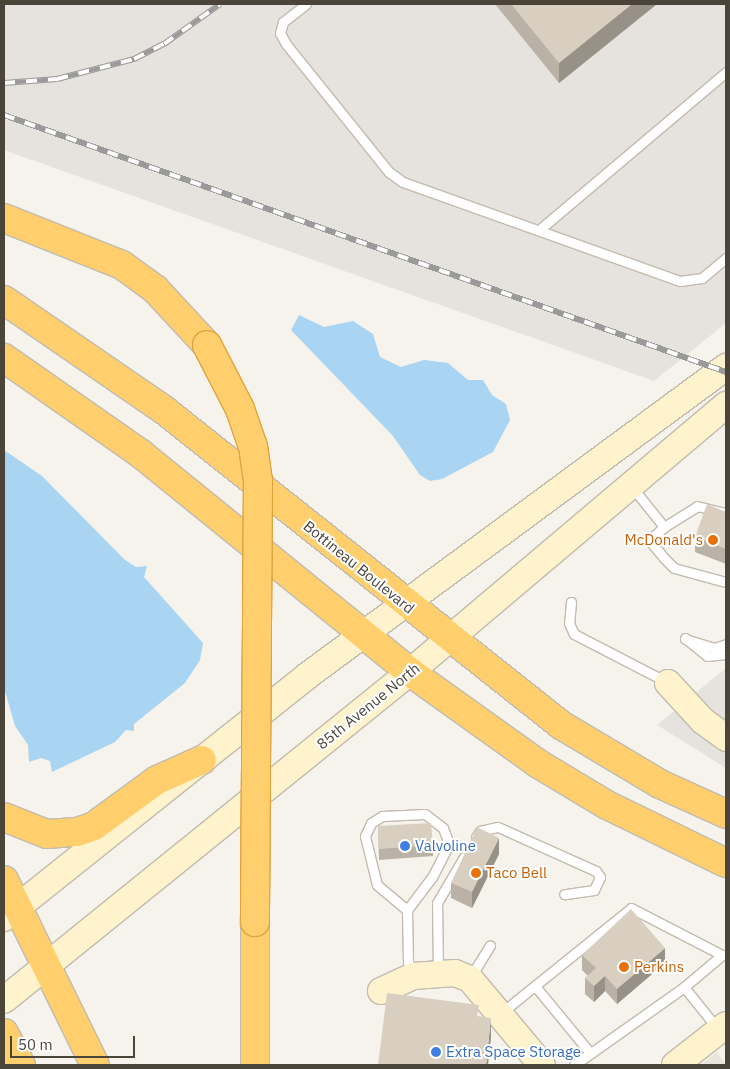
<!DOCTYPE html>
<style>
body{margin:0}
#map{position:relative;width:730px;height:1069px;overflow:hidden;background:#f6f3ec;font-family:"IBM Plex Sans",sans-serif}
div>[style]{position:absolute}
.residential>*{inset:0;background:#eae5da}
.industrial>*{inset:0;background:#e6e2dd}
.water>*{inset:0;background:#a9d4f2}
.roads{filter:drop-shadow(1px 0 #c2bbae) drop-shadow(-1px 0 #c2bbae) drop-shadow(0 1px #c2bbae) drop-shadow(0 -1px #c2bbae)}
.lane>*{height:9px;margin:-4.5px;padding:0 4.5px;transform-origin:4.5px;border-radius:4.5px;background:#fff}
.secondary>*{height:26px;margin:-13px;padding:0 13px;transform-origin:13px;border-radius:13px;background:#fff3cd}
.highway>*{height:28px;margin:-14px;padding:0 14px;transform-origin:14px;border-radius:14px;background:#ffcf6e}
.rail>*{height:5.5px;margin-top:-2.75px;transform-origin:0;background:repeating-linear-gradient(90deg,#fff 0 11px,#9a9a9a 0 22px);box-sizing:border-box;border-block:1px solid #9a9a9a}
.bridges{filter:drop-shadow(1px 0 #e0a43c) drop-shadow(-1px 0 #e0a43c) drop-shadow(0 1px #e0a43c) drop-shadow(0 -1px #e0a43c)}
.highway-bridge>*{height:28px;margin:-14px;padding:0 14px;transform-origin:14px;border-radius:14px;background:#ffcf6e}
.wall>*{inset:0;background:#bab2a6}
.shaded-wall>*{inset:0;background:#979187}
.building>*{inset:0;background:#d8cfc1}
.dots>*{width:14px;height:14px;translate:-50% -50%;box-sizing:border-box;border:2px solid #fff;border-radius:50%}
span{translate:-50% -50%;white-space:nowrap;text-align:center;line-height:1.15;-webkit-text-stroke:4px #fff;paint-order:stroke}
.food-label{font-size:15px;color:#c56008}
.right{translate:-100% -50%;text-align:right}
.left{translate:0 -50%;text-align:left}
.street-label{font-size:15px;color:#4b4439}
.shop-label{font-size:15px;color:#366cbe}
.frame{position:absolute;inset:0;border:5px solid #4b4439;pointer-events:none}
.scale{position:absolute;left:10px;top:1036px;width:125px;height:22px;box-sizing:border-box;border:2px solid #4b4439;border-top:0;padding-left:6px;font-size:15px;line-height:18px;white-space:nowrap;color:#4b4439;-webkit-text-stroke:4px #fff;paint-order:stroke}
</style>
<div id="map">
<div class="residential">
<i style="clip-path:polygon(717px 1052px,726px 1065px,701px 1065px)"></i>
</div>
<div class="industrial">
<i style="clip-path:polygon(4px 4px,726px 4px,726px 323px,654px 381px,4px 150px)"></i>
<i style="clip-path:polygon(726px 668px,726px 768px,657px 725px)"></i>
</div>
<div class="water">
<i style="clip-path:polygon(299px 315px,324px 327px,353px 321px,373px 334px,380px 357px,401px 367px,424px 360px,448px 363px,468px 380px,483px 380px,492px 395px,506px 404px,510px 420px,493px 452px,442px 479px,430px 481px,420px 475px,393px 436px,291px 330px)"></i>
<i style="clip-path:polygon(4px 450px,42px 476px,125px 560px,136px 567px,147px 566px,144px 577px,203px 643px,200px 660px,185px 683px,134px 724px,134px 731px,126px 730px,115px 742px,52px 772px,50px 761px,41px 758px,29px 762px,28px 745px,15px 726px,4px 688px)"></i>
</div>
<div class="roads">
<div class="lane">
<i style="left:306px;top:4px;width:29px;rotate:142deg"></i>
<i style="left:283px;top:22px;width:11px;rotate:105deg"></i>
<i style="left:280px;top:33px;width:13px;rotate:61deg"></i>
<i style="left:286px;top:44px;width:164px;rotate:51.2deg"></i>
<i style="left:389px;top:172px;width:17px;rotate:36deg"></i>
<i style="left:403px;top:182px;width:294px;rotate:19.7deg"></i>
<i style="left:680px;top:281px;width:22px;rotate:-8deg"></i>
<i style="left:702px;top:278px;width:31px;rotate:-40deg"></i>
<i style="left:539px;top:230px;width:245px;rotate:-40.2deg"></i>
<i style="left:632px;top:487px;width:51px;rotate:51.3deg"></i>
<i style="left:664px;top:527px;width:20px;rotate:139deg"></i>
<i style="left:649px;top:540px;width:23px;rotate:50deg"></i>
<i style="left:664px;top:558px;width:14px;rotate:45deg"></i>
<i style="left:674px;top:568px;width:54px;rotate:15.1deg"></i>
<i style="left:664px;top:527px;width:39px;rotate:-32deg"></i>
<i style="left:697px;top:506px;width:30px;rotate:14deg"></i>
<i style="left:571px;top:602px;width:21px;rotate:95deg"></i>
<i style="left:569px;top:623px;width:12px;rotate:66deg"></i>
<i style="left:574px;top:634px;width:105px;rotate:27.3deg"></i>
<i style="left:685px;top:638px;width:28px;rotate:39deg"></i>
<i style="left:707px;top:656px;width:19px;rotate:-6deg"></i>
<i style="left:685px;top:639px;width:30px;rotate:17deg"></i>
<i style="left:714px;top:648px;width:13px;rotate:-18deg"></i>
<i style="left:476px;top:837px;width:7px;rotate:-56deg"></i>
<i style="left:480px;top:831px;width:18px;rotate:-13deg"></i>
<i style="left:498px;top:827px;width:107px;rotate:24.2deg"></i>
<i style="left:596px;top:871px;width:7px;rotate:56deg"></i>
<i style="left:600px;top:877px;width:14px;rotate:115deg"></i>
<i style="left:594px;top:890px;width:30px;rotate:172deg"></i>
<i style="left:407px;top:910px;width:39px;rotate:-140deg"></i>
<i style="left:377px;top:885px;width:50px;rotate:-103.8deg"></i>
<i style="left:365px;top:836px;width:14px;rotate:-65deg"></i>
<i style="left:371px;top:823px;width:13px;rotate:-32deg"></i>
<i style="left:382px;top:816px;width:43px;rotate:-2.7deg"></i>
<i style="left:425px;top:814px;width:23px;rotate:38deg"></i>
<i style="left:443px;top:828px;width:17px;rotate:69deg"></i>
<i style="left:449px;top:844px;width:37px;rotate:117deg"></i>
<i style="left:432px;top:877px;width:41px;rotate:127.1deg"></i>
<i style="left:407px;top:910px;width:52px;rotate:88.9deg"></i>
<i style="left:408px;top:962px;width:13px;rotate:72deg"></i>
<i style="left:438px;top:971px;width:68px;rotate:-90.8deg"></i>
<i style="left:437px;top:903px;width:53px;rotate:-59.6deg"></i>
<i style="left:471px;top:976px;width:36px;rotate:-58deg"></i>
<i style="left:535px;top:986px;width:87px;rotate:50.6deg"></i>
<i style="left:501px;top:1013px;width:167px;rotate:-38.9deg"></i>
<i style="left:631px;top:908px;width:102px;rotate:27.3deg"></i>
<i style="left:722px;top:955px;width:50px;rotate:139.9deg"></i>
<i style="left:574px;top:1065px;width:135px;rotate:-35.3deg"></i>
<i style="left:684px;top:987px;width:53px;rotate:51.2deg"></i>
</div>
<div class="secondary">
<i style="left:668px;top:683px;width:52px;rotate:47.4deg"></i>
<i style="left:703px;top:721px;width:29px;rotate:36deg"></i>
<i style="left:4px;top:918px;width:388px;rotate:-38.6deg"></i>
<i style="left:307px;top:676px;width:521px;rotate:-36.41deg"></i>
<i style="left:381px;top:991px;width:35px;rotate:-25deg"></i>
<i style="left:413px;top:976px;width:42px;rotate:-4.1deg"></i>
<i style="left:455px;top:973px;width:16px;rotate:22deg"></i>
<i style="left:470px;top:979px;width:112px;rotate:50.1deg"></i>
<i style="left:4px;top:1000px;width:522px;rotate:-38.93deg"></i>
<i style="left:410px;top:672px;width:414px;rotate:-40.2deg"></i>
<i style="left:675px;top:1065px;width:65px;rotate:-38.1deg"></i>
</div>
<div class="highway">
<i style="left:4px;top:218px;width:127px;rotate:21.7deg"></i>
<i style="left:122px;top:265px;width:41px;rotate:36deg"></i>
<i style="left:155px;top:289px;width:76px;rotate:47.1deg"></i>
<i style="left:4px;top:300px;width:194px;rotate:34.5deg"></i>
<i style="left:164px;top:410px;width:507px;rotate:38.43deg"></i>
<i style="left:561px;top:725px;width:115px;rotate:30.8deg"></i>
<i style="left:660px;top:784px;width:72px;rotate:24.4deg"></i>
<i style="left:4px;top:358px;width:167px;rotate:35deg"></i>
<i style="left:141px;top:454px;width:346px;rotate:39deg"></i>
<i style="left:410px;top:672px;width:156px;rotate:35.6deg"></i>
<i style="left:537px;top:763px;width:82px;rotate:31deg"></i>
<i style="left:607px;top:805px;width:132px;rotate:26deg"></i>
<i style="left:4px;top:817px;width:46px;rotate:21.6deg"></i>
<i style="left:47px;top:834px;width:30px;rotate:-4deg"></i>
<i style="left:77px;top:832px;width:18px;rotate:-19deg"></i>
<i style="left:94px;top:826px;width:78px;rotate:-36.1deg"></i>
<i style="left:157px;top:780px;width:49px;rotate:-24deg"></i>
<i style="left:4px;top:880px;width:206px;rotate:63.8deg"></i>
<i style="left:4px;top:1033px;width:36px;rotate:62deg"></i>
<i style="left:255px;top:1065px;width:143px;rotate:-90deg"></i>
</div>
</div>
<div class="rail">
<i style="left:4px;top:83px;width:53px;rotate:-4.3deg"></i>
<i style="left:57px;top:79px;width:80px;rotate:-14.6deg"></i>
<i style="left:134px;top:59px;width:34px;rotate:-27deg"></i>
<i style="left:164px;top:44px;width:69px;rotate:-35.5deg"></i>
<i style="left:4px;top:115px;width:766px;rotate:19.59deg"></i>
</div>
<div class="bridges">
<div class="highway-bridge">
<i style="left:207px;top:345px;width:72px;rotate:62.7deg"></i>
<i style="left:240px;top:409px;width:39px;rotate:71deg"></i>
<i style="left:253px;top:446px;width:34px;rotate:82deg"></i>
<i style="left:258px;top:480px;width:442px;rotate:90.4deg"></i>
</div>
</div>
<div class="wall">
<i style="clip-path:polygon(495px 4px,657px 4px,559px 83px)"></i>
<i style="clip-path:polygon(726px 512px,726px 564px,695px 552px,695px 537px)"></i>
<i style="clip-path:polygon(378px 826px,433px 845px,433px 856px,379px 860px)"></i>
<i style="clip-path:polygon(499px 854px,472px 908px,451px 898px,451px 883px)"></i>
<i style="clip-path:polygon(582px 955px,665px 963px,617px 1004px,605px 991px,594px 1002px,585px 994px,585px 978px,588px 976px,582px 970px)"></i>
</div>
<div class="shaded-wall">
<i style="clip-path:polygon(632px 4px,657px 4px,559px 83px,559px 63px)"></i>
<i style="clip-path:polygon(499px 838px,499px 854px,472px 908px,472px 892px)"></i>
<i style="clip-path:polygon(665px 948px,665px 963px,617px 1004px,617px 989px)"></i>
<i style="clip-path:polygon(605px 976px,605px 991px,594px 1002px,594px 986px)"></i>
<i style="clip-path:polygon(491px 1018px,491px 1038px,488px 1065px,486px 1065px)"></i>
</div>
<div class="building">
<i style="clip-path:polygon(511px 4px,632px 4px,559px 63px)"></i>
<i style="clip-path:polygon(707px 504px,726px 512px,726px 549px,695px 537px)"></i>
<i style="clip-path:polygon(431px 823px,433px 845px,379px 849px,378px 826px)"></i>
<i style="clip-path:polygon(477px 827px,499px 838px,472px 892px,451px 883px)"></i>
<i style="clip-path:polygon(631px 909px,665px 948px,617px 989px,605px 976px,594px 986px,585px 978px,596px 968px,582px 955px)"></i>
<i style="clip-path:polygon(387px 993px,479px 1005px,477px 1016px,491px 1018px,486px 1065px,378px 1065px)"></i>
</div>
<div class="dots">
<i style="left:713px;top:540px;background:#e8710a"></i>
<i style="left:405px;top:846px;background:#3f7fe0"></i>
<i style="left:476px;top:873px;background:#e8710a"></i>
<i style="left:624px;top:967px;background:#e8710a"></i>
<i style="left:436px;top:1052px;background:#3f7fe0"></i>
</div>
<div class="food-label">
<span class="right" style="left:703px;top:540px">McDonald's</span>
<span class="left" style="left:486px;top:873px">Taco Bell</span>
<span class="left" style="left:634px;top:967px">Perkins</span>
</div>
<div class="street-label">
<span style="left:359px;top:567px;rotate:39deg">Bottineau Boulevard</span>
<span style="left:368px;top:706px;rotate:-39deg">85th Avenue North</span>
</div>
<div class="shop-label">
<span class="left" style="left:415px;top:846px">Valvoline</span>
<span class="left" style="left:446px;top:1052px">Extra Space Storage</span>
</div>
<div class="frame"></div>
<div class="scale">50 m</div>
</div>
